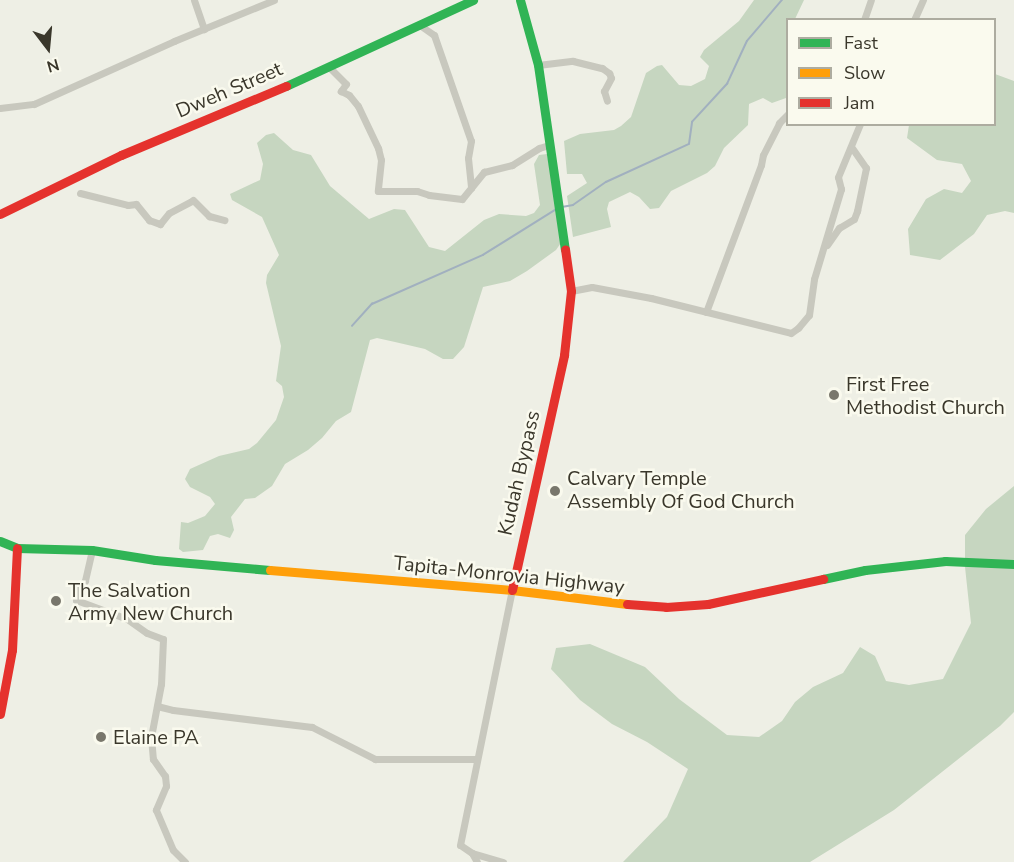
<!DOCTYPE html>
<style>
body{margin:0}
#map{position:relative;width:1014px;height:862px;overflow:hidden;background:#eeefe5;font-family:"Nunito Sans",sans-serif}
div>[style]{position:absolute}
.green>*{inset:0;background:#c6d6c0}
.stream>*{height:1.5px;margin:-0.75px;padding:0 0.75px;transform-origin:0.75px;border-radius:0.75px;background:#a1b0bf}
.street>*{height:7px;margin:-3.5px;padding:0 3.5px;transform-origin:3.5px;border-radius:3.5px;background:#c8c8be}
.fast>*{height:9px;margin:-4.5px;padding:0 4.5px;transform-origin:4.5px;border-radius:4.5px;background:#30b455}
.slow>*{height:9px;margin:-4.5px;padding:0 4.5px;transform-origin:4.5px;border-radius:4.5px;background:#ff9f0a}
.jam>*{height:9px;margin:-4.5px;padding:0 4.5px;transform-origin:4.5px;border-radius:4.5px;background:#e5322d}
.dots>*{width:16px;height:16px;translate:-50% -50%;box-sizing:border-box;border:3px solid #fafaee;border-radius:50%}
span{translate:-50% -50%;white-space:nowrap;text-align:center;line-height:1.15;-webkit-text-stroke:5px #fafaee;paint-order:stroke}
.street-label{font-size:20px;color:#3a372b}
.poi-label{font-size:20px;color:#3a372b}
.left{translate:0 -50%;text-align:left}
.legend{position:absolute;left:786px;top:18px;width:210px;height:108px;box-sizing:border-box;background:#fafaee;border:2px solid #adaca0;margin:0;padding:8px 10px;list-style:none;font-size:18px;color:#3a372b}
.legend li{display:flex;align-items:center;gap:12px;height:30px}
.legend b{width:30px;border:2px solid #adaca0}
.north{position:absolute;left:18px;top:18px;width:60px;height:60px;-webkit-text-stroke:4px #fafaee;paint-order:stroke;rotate:164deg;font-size:16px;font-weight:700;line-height:24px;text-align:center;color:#3a372b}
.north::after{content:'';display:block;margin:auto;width:21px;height:27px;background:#3a372b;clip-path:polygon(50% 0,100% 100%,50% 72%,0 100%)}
</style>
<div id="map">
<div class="green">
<i style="clip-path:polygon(754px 0,804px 0,795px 19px,788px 20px,786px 98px,772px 103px,763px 98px,749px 104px,748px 125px,724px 148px,715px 166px,707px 173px,671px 191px,659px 208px,650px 209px,639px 197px,630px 192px,609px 202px,607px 209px,611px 227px,573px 237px,567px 196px,587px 183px,582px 174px,567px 174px,564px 141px,580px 134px,614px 130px,621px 126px,631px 117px,646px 73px,657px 66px,662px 65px,679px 85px,691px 86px,705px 79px,709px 66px,700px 57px,704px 50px,739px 21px)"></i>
<i style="clip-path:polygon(995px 74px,1014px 81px,1014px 213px,1005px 211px,987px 215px,974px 234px,940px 260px,910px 255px,908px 229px,926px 199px,944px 189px,962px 193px,971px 181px,962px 164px,937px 160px,907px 138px,909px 125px,994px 124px)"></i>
<i style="clip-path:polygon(274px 133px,293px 150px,311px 155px,330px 186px,369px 219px,394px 209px,405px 210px,429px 247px,445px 251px,484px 220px,499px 214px,526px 216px,534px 213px,540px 205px,534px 164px,539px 155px,547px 154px,563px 240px,556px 250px,527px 271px,510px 281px,483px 287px,464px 347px,453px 359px,443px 359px,425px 349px,395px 342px,377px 338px,370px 340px,351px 412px,336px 421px,322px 438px,308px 450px,285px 464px,272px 486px,255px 498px,245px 499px,231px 517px,234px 530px,230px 538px,218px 534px,210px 536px,203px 550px,183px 552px,179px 549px,181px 522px,188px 523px,205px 516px,215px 504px,210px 497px,190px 487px,185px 479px,190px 469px,219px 456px,249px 449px,257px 443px,276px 420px,284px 397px,282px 386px,276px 381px,281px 346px,266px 283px,267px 275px,279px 255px,262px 217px,232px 200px,230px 194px,260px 180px,263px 164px,257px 143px,266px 135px)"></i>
<i style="clip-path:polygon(1014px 486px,1014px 712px,1000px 726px,894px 810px,810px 862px,623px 862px,667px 817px,688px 769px,647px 742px,612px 724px,580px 700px,551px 669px,556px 648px,590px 644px,645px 667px,679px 699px,727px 735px,759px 737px,782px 721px,795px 702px,813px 687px,843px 673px,860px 647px,875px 656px,886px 681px,909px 685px,943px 679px,971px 623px,965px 567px,965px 535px,986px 509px)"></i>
</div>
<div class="stream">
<i style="left:562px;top:207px;width:11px;rotate:-10deg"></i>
<i style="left:573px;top:205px;width:40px;rotate:-34.9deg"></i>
<i style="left:606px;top:182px;width:91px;rotate:-24.6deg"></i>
<i style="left:689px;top:144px;width:22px;rotate:-82deg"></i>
<i style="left:692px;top:122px;width:52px;rotate:-47.4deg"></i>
<i style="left:727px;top:84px;width:47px;rotate:-65.1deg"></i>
<i style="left:747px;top:41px;width:54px;rotate:-49.5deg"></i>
<i style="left:352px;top:326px;width:30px;rotate:-48deg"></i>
<i style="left:372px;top:304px;width:121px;rotate:-23.8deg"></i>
<i style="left:483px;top:255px;width:85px;rotate:-32deg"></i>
</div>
<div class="street">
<i style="left:194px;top:0;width:31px;rotate:71deg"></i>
<i style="left:864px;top:20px;width:21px;rotate:-71deg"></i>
<i style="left:914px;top:20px;width:22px;rotate:-66deg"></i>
<i style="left:421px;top:26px;width:16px;rotate:35deg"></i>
<i style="left:434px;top:35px;width:112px;rotate:70.8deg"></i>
<i style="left:471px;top:141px;width:17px;rotate:100deg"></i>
<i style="left:468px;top:158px;width:30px;rotate:84deg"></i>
<i style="left:538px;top:65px;width:35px;rotate:-7deg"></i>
<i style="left:573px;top:61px;width:30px;rotate:14deg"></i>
<i style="left:602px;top:68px;width:9px;rotate:36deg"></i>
<i style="left:609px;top:73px;width:5px;rotate:68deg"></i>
<i style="left:611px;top:78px;width:15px;rotate:118deg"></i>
<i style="left:604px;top:91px;width:10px;rotate:73deg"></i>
<i style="left:329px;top:67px;width:24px;rotate:45deg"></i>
<i style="left:346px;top:84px;width:9px;rotate:126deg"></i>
<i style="left:341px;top:91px;width:9px;rotate:27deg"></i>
<i style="left:349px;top:95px;width:14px;rotate:51deg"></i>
<i style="left:358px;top:106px;width:47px;rotate:64.5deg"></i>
<i style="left:378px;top:148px;width:12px;rotate:76deg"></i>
<i style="left:381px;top:160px;width:31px;rotate:96deg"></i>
<i style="left:378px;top:191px;width:39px"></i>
<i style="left:417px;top:191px;width:13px;rotate:18deg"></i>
<i style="left:429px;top:195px;width:33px;rotate:7deg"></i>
<i style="left:462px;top:199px;width:35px;rotate:-51deg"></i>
<i style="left:484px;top:172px;width:29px;rotate:-14deg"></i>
<i style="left:512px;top:165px;width:32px;rotate:-32deg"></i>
<i style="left:539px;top:148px;width:10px;rotate:-17deg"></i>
<i style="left:0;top:108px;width:34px;rotate:-7deg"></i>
<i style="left:34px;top:104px;width:154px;rotate:-24.2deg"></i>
<i style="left:174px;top:41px;width:108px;rotate:-22.3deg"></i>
<i style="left:80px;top:193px;width:49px;rotate:14deg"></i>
<i style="left:128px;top:205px;width:8px;rotate:-7deg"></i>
<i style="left:136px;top:204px;width:21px;rotate:51deg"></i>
<i style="left:149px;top:220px;width:12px;rotate:20deg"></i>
<i style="left:160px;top:224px;width:14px;rotate:-51deg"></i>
<i style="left:169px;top:213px;width:27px;rotate:-28deg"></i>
<i style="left:193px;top:200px;width:23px;rotate:45deg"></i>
<i style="left:209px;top:216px;width:16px;rotate:15deg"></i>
<i style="left:827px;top:245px;width:21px;rotate:-55deg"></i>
<i style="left:839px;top:228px;width:17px;rotate:-31deg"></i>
<i style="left:854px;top:219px;width:9px;rotate:-69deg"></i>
<i style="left:857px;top:211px;width:44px;rotate:-78.2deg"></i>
<i style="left:866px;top:168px;width:24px;rotate:-125deg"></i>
<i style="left:571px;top:291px;width:21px;rotate:-11deg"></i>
<i style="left:592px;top:287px;width:60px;rotate:10.6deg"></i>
<i style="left:651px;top:298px;width:144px;rotate:14deg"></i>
<i style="left:791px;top:333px;width:9px;rotate:-36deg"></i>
<i style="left:798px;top:328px;width:17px;rotate:-50deg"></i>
<i style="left:809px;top:315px;width:36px;rotate:-82deg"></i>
<i style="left:814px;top:279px;width:94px;rotate:-73.3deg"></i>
<i style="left:841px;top:189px;width:12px;rotate:-104deg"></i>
<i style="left:838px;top:177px;width:57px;rotate:-67.5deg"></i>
<i style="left:706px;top:312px;width:157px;rotate:-69.5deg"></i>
<i style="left:761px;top:165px;width:10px;rotate:-79deg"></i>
<i style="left:763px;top:155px;width:36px;rotate:-63deg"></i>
<i style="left:779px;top:123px;width:13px;rotate:-45deg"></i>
<i style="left:92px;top:550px;width:32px;rotate:103deg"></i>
<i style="left:85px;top:581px;width:11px;rotate:135deg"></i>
<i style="left:77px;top:589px;width:11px;rotate:95deg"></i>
<i style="left:76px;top:600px;width:54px;rotate:20.4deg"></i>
<i style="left:127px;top:619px;width:24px;rotate:35deg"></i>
<i style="left:147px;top:633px;width:17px;rotate:21deg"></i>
<i style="left:163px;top:639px;width:45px;rotate:92.5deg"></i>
<i style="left:161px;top:684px;width:54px;rotate:100.7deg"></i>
<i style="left:151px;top:737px;width:22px;rotate:85deg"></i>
<i style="left:153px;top:759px;width:21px;rotate:55deg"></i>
<i style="left:165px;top:776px;width:10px;rotate:84deg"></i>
<i style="left:166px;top:786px;width:26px;rotate:113deg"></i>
<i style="left:156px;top:810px;width:43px;rotate:67deg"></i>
<i style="left:173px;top:850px;width:17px;rotate:45deg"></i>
<i style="left:157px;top:706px;width:16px;rotate:14deg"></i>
<i style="left:173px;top:710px;width:140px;rotate:7deg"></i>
<i style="left:312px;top:727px;width:71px;rotate:26.9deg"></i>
<i style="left:375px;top:759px;width:101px"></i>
<i style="left:472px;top:853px;width:10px;rotate:61deg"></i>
<i style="left:503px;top:862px;width:32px;rotate:-164deg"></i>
<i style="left:472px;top:853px;width:14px;rotate:-146deg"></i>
<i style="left:460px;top:845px;width:260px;rotate:-78.5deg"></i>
</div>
<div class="fast">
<i style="left:520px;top:0;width:67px;rotate:74.5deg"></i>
<i style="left:538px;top:65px;width:186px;rotate:81.7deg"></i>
<i style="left:286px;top:86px;width:206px;rotate:-24.7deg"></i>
<i style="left:0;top:541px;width:18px;rotate:22deg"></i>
<i style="left:17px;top:548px;width:75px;rotate:1.5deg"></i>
<i style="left:92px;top:550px;width:64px;rotate:9deg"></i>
<i style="left:155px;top:560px;width:115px;rotate:5deg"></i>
<i style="left:823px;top:579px;width:43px;rotate:-12.1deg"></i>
<i style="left:865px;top:570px;width:81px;rotate:-6.4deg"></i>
<i style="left:945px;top:561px;width:69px;rotate:2.5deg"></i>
</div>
<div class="slow">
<i style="left:270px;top:570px;width:243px;rotate:4.7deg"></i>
<i style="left:512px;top:590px;width:116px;rotate:6.9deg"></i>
</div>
<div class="jam">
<i style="left:0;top:214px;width:135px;rotate:-26deg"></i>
<i style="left:121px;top:155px;width:179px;rotate:-22.7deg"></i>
<i style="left:512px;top:590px;width:241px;rotate:-77.5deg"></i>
<i style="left:564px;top:355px;width:64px;rotate:-83.8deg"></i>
<i style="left:571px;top:291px;width:42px;rotate:-98.1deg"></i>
<i style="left:627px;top:604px;width:39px;rotate:4deg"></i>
<i style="left:666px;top:607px;width:42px;rotate:-4.1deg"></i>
<i style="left:708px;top:604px;width:118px;rotate:-12.3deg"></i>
<i style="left:0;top:714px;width:65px;rotate:-79.4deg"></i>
<i style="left:12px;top:650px;width:102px;rotate:-87.2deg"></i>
</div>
<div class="dots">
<i style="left:834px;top:395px;background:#79776c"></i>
<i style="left:555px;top:491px;background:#79776c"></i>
<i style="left:56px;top:601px;background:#79776c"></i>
<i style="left:101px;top:737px;background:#79776c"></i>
</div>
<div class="street-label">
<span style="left:229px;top:90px;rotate:-23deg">Dweh Street</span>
<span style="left:519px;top:473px;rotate:-77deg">Kudah Bypass</span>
<span style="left:509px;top:575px;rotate:6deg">Tapita-Monrovia Highway</span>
</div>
<div class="poi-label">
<span class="left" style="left:846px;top:396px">First Free<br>Methodist Church</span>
<span class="left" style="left:567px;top:490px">Calvary Temple<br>Assembly Of God Church</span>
<span class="left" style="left:68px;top:602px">The Salvation<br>Army New Church</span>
<span class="left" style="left:113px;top:737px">Elaine PA</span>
</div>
<ul class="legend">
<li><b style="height:8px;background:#30b455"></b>Fast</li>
<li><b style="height:8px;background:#ff9f0a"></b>Slow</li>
<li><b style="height:8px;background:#e5322d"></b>Jam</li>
</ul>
<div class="north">N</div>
</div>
